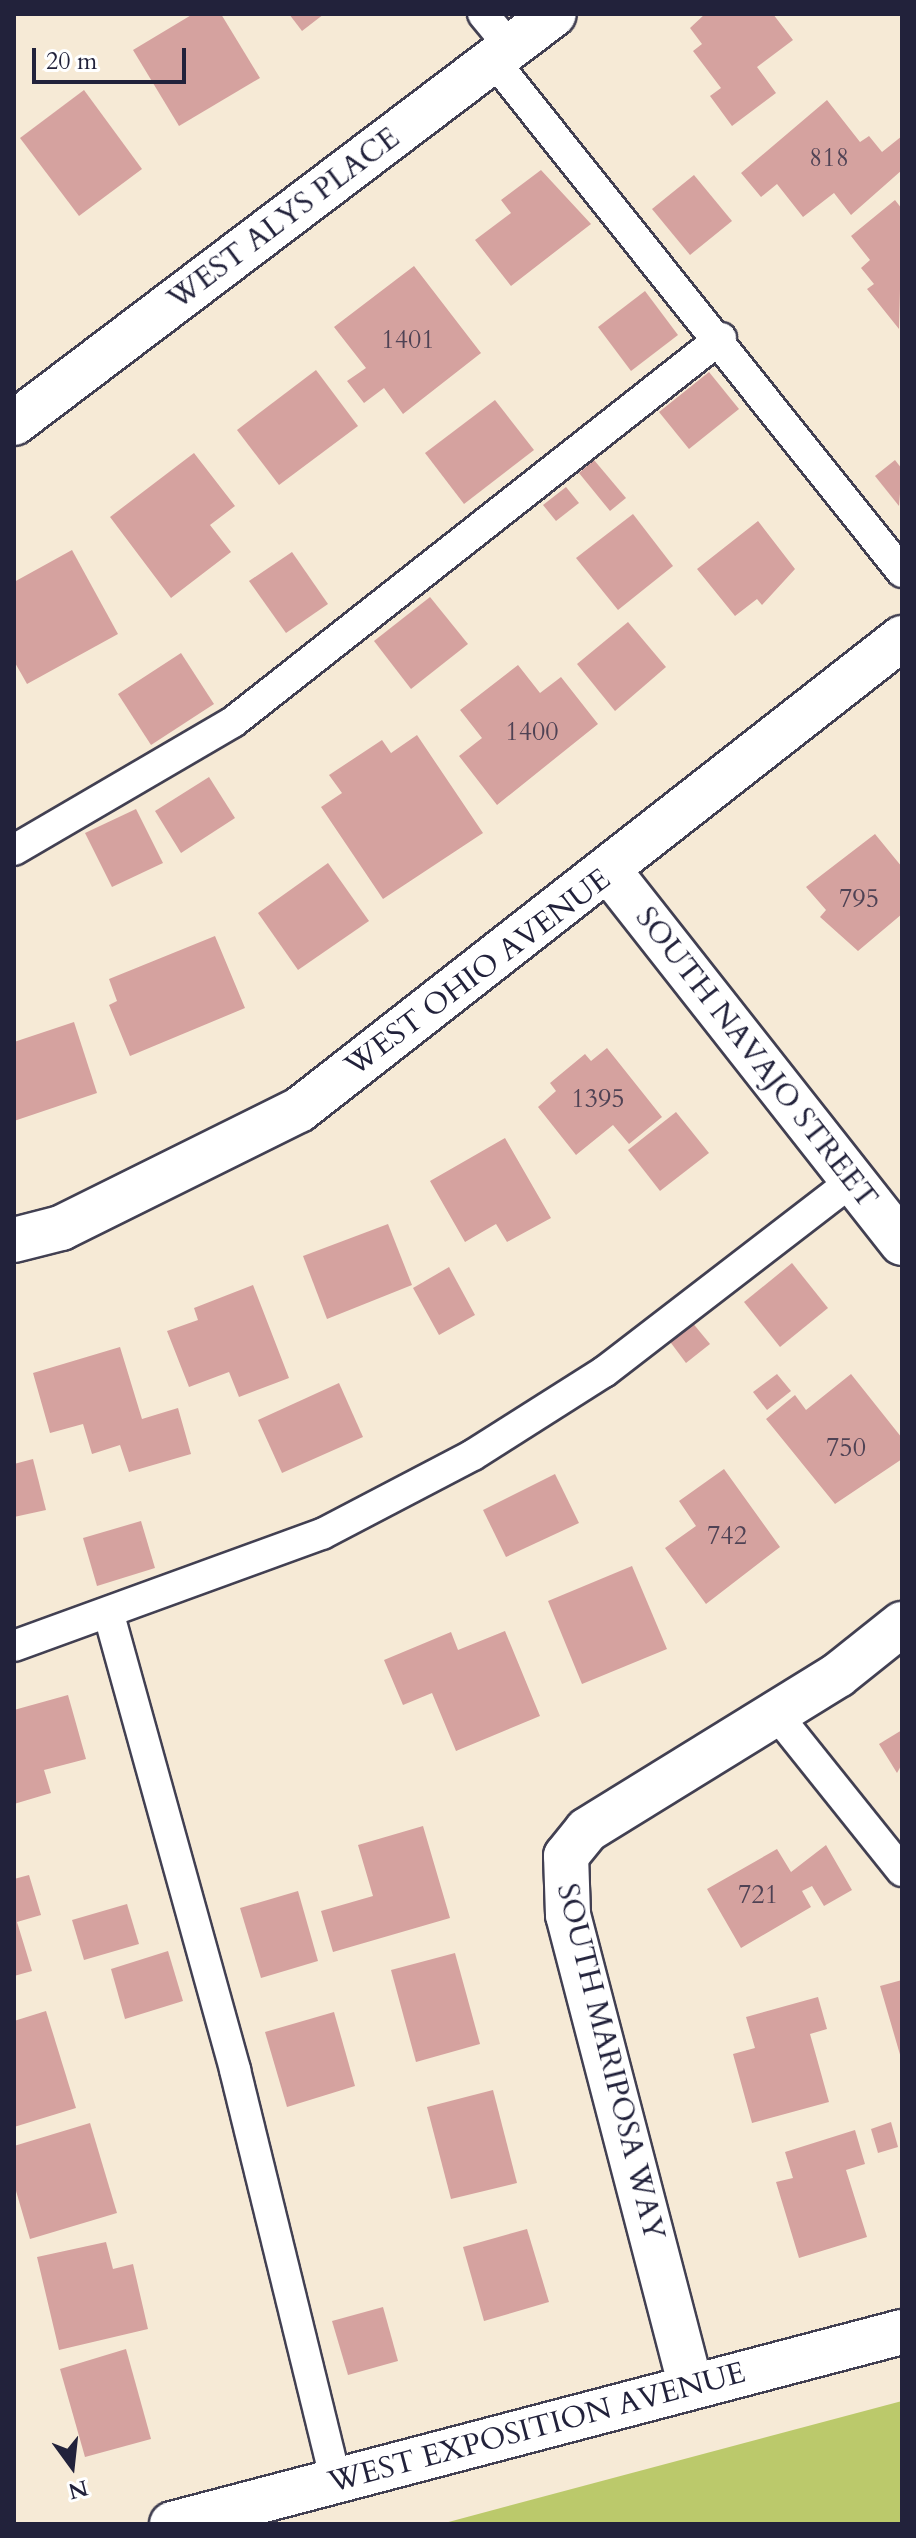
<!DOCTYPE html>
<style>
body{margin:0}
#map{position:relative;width:916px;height:2538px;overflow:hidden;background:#f6ead6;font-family:Cardo,serif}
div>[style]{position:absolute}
.green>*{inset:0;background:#bbc96b}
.building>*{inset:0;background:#d5a29f}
.roads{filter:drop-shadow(2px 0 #424052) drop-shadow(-2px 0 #424052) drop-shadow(0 2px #424052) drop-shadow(0 -2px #424052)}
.service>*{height:30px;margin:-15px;padding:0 15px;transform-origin:15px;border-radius:15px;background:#fff}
.minor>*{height:44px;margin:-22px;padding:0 22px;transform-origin:22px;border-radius:22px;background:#fff}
.tertiary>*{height:44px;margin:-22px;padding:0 22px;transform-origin:22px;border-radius:22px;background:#fff}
span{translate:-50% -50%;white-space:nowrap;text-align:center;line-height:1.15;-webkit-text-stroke:6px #fff;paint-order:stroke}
.number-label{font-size:26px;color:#4f4254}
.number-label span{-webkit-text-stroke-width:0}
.street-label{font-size:30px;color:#22223b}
.frame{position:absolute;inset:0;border:16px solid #22223b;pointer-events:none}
.north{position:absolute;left:32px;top:2426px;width:80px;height:80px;-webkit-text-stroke:6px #fff;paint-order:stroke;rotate:165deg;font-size:22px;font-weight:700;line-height:32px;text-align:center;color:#22223b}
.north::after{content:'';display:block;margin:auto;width:28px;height:36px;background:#22223b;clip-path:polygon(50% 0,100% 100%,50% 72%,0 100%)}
.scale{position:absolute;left:32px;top:48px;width:154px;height:36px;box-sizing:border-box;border:4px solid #22223b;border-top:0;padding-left:10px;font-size:24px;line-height:28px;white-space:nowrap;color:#22223b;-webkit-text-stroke:6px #fff;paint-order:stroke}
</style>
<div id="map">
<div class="green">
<i style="clip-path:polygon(902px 2401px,902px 2524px,441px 2524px)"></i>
</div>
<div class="building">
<i style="clip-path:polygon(193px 14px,221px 14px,260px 78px,179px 126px,133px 50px)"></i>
<i style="clip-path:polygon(289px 14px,324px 14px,302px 31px)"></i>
<i style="clip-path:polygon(705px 14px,773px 14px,793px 40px,757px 67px,776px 93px,732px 126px,710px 96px,721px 88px,693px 51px,702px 44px,690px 28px)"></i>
<i style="clip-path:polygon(84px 90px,142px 169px,79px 216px,20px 138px)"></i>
<i style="clip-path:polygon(827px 100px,860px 142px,869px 136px,882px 152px,902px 136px,902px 170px,851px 215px,834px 193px,803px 217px,777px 184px,761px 197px,741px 173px)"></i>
<i style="clip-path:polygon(541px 170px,591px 224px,511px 286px,475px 240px,511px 213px,501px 200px)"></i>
<i style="clip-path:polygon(694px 175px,732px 221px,690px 255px,652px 209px)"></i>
<i style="clip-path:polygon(895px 200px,902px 209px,899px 329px,867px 289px,874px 284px,861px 268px,870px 260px,851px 236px)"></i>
<i style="clip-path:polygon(414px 266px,481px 353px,403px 414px,384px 388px,364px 403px,347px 381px,366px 368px,334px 327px)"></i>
<i style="clip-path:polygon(645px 291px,678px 335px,631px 371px,598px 327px)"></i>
<i style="clip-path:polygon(316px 370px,358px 426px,279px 485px,237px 430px)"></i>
<i style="clip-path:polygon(709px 372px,739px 409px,689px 449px,659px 412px)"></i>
<i style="clip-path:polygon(495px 400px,534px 450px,464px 504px,425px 453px)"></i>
<i style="clip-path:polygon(194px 453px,235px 506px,210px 525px,231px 552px,171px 598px,110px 517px)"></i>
<i style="clip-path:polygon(594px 460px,626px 498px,610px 511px,579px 473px)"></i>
<i style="clip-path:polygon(895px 460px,902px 469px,899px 506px,875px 476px)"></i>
<i style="clip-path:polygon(566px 487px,579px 503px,556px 521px,543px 505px)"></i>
<i style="clip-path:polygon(633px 514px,673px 566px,618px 610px,576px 558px)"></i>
<i style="clip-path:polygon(758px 521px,795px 569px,762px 605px,757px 599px,735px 616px,697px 569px)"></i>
<i style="clip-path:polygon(72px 550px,118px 634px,27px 684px,14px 661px,14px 582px)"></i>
<i style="clip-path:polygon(292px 552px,328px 604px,286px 633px,249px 581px)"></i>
<i style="clip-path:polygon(430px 597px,468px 644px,411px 689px,374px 641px)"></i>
<i style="clip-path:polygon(628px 622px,666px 667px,615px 711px,577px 664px)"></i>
<i style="clip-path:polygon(181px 653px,214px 704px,151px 745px,118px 694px)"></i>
<i style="clip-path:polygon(518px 665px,540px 693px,561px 677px,598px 724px,497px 805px,459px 756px,482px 738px,460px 710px)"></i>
<i style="clip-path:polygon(417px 735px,483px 833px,383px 899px,321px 807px,342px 793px,329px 775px,382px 740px,391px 753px)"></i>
<i style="clip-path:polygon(209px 777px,235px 818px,181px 853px,155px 811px)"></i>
<i style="clip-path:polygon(136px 809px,163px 863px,112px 887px,85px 833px)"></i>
<i style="clip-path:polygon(875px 834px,902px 867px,902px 914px,858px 951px,820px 917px,826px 910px,806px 887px)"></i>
<i style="clip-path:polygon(328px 863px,369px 921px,298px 970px,258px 913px)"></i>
<i style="clip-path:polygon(215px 936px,245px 1008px,130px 1056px,109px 1005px,117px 1001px,109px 979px)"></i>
<i style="clip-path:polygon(74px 1022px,97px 1093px,14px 1121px,14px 1042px)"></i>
<i style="clip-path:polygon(607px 1048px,662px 1117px,629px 1144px,613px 1125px,576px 1155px,538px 1107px,556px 1091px,550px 1083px,585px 1054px,591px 1061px)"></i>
<i style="clip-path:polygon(676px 1112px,709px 1153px,660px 1191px,628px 1150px)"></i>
<i style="clip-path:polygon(505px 1138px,551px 1218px,507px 1242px,496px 1224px,465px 1242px,430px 1181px)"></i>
<i style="clip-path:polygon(388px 1224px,412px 1285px,327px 1319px,303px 1256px)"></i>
<i style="clip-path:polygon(792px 1263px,828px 1308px,780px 1347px,744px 1302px)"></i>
<i style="clip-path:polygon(449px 1267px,475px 1315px,439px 1335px,413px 1288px)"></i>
<i style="clip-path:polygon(253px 1285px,289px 1378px,239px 1397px,229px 1372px,189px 1387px,167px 1331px,198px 1320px,194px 1308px)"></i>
<i style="clip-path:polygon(691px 1321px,710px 1344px,686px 1363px,668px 1339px)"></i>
<i style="clip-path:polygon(120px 1347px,142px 1419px,178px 1408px,191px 1454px,129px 1472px,120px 1445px,92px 1454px,83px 1424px,50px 1433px,33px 1373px)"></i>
<i style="clip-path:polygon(777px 1374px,791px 1391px,767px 1410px,753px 1392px)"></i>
<i style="clip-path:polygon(851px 1374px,902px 1438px,902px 1459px,835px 1504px,766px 1419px,795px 1395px,806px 1410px)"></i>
<i style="clip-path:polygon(339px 1383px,363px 1437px,282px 1473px,258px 1420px)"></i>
<i style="clip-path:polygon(33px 1459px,46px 1510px,14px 1517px,14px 1464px)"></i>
<i style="clip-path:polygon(724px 1469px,780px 1547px,706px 1604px,665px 1548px,696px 1526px,679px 1501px)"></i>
<i style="clip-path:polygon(555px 1474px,579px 1523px,506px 1557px,483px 1510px)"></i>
<i style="clip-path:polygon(141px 1521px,155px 1568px,97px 1586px,83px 1538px)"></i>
<i style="clip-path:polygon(632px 1566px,667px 1649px,582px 1684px,548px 1601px)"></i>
<i style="clip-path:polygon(505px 1631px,540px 1716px,456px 1751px,432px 1693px,403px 1705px,384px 1660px,451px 1632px,458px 1650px)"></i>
<i style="clip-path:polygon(68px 1695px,86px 1759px,44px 1770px,51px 1793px,14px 1804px,14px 1710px)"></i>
<i style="clip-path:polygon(902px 1730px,902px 1764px,897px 1773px,879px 1744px)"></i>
<i style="clip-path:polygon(423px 1826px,450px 1918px,333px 1952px,321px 1911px,373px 1896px,358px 1845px)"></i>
<i style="clip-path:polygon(826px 1845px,852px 1890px,824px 1906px,812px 1886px,802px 1891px,811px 1907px,741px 1948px,707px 1889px,777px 1849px,791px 1872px)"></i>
<i style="clip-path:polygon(29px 1875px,41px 1915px,17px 1922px,32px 1971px,14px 1976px,14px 1879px)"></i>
<i style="clip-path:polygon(298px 1891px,318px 1961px,261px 1978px,240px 1908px)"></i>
<i style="clip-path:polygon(127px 1904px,139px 1944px,84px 1960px,72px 1920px)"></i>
<i style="clip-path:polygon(168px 1951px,183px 2001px,125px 2019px,111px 1969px)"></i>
<i style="clip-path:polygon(455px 1953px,480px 2044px,416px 2062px,391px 1970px)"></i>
<i style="clip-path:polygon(902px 1980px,902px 2058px,901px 2058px,880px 1986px)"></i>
<i style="clip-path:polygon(818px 1997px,827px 2029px,810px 2034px,829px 2102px,752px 2123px,733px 2054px,755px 2048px,746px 2017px)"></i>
<i style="clip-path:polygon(46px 2011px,76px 2108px,14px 2127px,14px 2021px)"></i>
<i style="clip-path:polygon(334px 2012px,355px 2086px,287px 2107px,265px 2032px)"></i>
<i style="clip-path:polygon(493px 2090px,517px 2183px,451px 2199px,427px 2107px)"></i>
<i style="clip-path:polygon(891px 2122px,898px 2147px,878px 2153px,871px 2129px)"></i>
<i style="clip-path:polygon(90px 2123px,117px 2213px,30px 2239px,14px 2184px,14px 2146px)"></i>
<i style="clip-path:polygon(855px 2130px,865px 2164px,846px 2170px,867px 2237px,799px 2258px,776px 2182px,793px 2178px,785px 2152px)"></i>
<i style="clip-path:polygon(527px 2229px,549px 2302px,484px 2321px,463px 2247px)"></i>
<i style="clip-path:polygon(106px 2242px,113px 2269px,133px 2264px,148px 2329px,59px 2350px,37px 2257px)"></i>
<i style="clip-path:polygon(383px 2307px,398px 2361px,348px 2375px,332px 2321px)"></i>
<i style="clip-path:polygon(126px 2349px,151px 2439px,85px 2457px,60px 2369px)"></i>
</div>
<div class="roads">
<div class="service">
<i style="left:483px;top:14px;width:44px;rotate:50.5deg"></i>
<i style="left:494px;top:61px;width:654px;rotate:51.39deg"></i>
<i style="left:14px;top:850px;width:254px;rotate:-30.3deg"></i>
<i style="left:233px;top:722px;width:621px;rotate:-38.2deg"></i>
<i style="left:109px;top:1615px;width:472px;rotate:74.5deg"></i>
<i style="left:235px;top:2070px;width:423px;rotate:76.2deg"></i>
<i style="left:14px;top:1646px;width:328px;rotate:-20deg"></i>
<i style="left:322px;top:1534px;width:170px;rotate:-27.6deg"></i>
<i style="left:473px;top:1455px;width:155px;rotate:-32.4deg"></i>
<i style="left:604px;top:1372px;width:313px;rotate:-37.6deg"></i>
<i style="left:777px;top:1715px;width:200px;rotate:51.3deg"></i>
</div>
<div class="minor">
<i style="left:14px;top:423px;width:677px;rotate:-37.14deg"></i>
<i style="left:610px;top:872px;width:472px;rotate:51.8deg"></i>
<i style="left:14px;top:1240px;width:49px;rotate:-14.3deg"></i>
<i style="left:61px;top:1228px;width:266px;rotate:-26.4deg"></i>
<i style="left:299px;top:1110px;width:766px;rotate:-38.05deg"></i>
<i style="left:691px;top:2387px;width:488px;rotate:-104.6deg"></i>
<i style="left:568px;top:1915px;width:59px;rotate:-91.9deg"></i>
<i style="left:566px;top:1856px;width:33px;rotate:-51deg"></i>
<i style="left:587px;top:1830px;width:295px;rotate:-31.7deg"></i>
<i style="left:838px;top:1675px;width:82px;rotate:-38.6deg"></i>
</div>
<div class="tertiary">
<i style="left:172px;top:2524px;width:755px;rotate:-14.74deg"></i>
</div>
</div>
<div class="number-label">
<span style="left:829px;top:158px">818</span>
<span style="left:408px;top:340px">1401</span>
<span style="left:532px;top:732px">1400</span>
<span style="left:859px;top:899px">795</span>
<span style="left:598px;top:1099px">1395</span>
<span style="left:846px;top:1448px">750</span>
<span style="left:727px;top:1536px">742</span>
<span style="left:758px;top:1895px">721</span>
</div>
<div class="street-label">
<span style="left:284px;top:219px;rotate:-37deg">WEST ALYS PLACE</span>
<span style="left:478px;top:973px;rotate:-37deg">WEST OHIO AVENUE</span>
<span style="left:756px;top:1058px;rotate:52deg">SOUTH NAVAJO STREET</span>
<span style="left:610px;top:2062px;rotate:76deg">SOUTH MARIPOSA WAY</span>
<span style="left:537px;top:2428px;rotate:-15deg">WEST EXPOSITION AVENUE</span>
</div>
<div class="frame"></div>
<div class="north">N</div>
<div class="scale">20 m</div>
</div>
